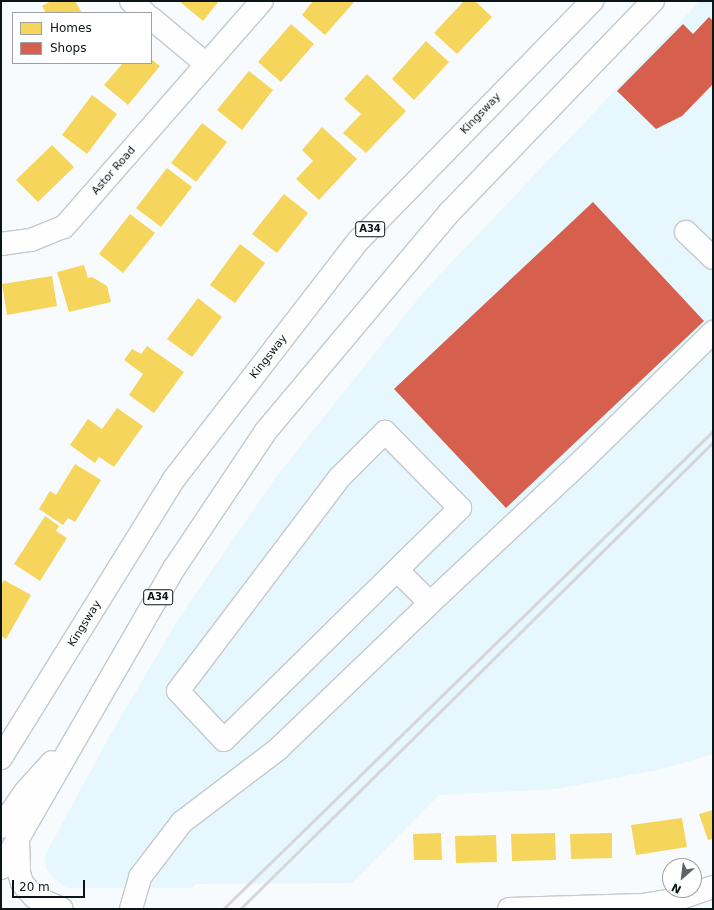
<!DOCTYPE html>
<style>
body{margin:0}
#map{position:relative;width:714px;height:910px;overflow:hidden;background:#f8fbfd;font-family:"DejaVu Sans",sans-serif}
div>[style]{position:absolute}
.built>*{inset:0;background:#e6f7fd}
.homes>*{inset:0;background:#f6d55c}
.shops>*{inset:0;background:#d6604d}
.roads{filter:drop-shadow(1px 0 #c4cacd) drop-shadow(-1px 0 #c4cacd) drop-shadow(0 1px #c4cacd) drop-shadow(0 -1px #c4cacd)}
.minor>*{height:22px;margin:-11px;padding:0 11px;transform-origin:11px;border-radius:11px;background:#fefeff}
.highway>*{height:22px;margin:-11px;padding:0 11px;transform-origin:11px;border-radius:11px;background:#fefeff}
.rail>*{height:3px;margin:-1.5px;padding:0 1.5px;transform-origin:1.5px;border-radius:1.5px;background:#d5d6d8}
span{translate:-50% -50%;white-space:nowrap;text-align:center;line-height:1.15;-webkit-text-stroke:4px #fff;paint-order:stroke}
.shield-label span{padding:1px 3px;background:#fff;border:1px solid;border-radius:3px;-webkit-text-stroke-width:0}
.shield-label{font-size:10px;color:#0b1518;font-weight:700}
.street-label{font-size:11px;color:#0b1518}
.frame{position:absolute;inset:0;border:2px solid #0b1518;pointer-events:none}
.legend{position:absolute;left:12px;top:12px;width:140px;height:52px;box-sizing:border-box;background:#fff;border:1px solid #9da1a3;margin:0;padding:5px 7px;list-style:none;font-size:12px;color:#0b1518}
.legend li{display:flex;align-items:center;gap:8px;height:20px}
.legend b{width:20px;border:1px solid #9da1a3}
.north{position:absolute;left:662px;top:858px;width:40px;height:40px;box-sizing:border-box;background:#fff;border:1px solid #9da1a3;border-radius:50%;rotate:208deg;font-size:11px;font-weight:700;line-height:16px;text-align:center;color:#0b1518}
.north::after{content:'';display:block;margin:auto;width:14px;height:18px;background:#5e6668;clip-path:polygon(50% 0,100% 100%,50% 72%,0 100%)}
.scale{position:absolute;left:12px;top:880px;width:73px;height:18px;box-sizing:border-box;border:2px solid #0b1518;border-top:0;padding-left:5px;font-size:12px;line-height:14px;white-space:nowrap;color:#0b1518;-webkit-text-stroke:3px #fff;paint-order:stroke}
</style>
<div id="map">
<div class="built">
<i style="clip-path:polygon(700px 1px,713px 1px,713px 754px,663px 769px,556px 789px,439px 795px,352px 883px,196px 884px,192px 888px,67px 888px,57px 881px,46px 869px,45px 855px,108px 739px,177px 621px,276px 477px,426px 289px)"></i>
</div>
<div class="homes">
<i style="clip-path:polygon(51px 1px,75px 1px,82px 13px,46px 13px,42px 6px)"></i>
<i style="clip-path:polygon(179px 1px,219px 1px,203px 21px)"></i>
<i style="clip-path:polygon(313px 1px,355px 1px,325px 35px,302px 15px)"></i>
<i style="clip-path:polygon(464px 1px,475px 1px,492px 17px,457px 54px,434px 33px)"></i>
<i style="clip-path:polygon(291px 24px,314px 44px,281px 82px,258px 62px)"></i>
<i style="clip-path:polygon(426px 41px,449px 62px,414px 100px,392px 79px)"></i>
<i style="clip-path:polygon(151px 59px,160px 66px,128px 105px,104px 85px,123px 63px,151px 63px)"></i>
<i style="clip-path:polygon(249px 71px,273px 90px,242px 130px,217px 110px)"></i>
<i style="clip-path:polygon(367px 74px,406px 111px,366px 153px,343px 133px,361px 114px,344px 99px)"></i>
<i style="clip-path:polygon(92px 95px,117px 114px,87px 154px,62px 135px)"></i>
<i style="clip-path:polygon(202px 123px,227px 142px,196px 182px,171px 163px)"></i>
<i style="clip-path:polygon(322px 127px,357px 159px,319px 200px,296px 179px,313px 161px,302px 150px)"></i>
<i style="clip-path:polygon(52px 145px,74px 167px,38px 202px,16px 180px)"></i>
<i style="clip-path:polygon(167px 168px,192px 187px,161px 227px,136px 208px)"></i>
<i style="clip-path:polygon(284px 194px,308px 213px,277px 253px,252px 234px)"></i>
<i style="clip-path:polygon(130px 214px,155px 233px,123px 273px,99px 254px)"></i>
<i style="clip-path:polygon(240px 244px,265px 263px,235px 303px,210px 285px)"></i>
<i style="clip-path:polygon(84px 265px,88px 278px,92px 277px,107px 286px,111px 302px,69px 312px,57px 272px)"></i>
<i style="clip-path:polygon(52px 276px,57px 306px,7px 315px,2px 284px)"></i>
<i style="clip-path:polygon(198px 298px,222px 317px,192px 357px,167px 339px)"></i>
<i style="clip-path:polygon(147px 346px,184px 372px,154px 413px,129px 395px,143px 374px,124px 360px,132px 349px,141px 354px)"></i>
<i style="clip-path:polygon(117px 408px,143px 426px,114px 467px,99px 457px,95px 463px,70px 445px,88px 419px,102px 429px)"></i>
<i style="clip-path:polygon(75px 464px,101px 480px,75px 522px,68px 518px,63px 525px,39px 509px,50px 491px,56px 495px)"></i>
<i style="clip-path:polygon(45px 516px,59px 526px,56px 531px,67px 538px,40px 581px,14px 564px)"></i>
<i style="clip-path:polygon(4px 580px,31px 595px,6px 639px,1px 636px,1px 585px)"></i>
<i style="clip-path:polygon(713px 810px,713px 839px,708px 840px,699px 814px)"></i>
<i style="clip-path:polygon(682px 818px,687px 847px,636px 855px,631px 825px)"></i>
<i style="clip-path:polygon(441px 833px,442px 860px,414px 860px,413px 834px)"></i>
<i style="clip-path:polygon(555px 833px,556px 860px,512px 861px,511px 834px)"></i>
<i style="clip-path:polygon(612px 833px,612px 858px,571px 859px,570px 834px)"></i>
<i style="clip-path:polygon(496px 835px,497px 862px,456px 863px,455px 836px)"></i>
</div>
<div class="shops">
<i style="clip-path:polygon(709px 17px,713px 21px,713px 84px,682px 116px,656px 129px,617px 91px,683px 24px,693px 34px)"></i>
<i style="clip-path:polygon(593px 202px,704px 321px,506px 508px,394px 389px)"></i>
</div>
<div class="roads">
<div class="minor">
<i style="left:131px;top:1px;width:18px;rotate:41deg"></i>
<i style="left:151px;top:18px;width:72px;rotate:39.9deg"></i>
<i style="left:686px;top:232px;width:37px;rotate:44deg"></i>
<i style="left:1px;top:244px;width:30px;rotate:-8deg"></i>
<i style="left:31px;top:240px;width:35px;rotate:-22deg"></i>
<i style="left:64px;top:227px;width:300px;rotate:-48.8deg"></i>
<i style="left:385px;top:432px;width:107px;rotate:45.4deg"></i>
<i style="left:460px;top:508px;width:331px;rotate:135.5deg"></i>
<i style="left:224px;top:740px;width:67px;rotate:-133.2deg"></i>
<i style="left:178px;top:691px;width:268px;rotate:-52.9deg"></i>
<i style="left:340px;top:477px;width:64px;rotate:-45deg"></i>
<i style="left:398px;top:571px;width:45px;rotate:45deg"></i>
<i style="left:430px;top:603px;width:212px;rotate:-43.1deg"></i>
<i style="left:585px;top:458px;width:180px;rotate:-44.5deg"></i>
<i style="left:18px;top:840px;width:33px;rotate:88deg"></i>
<i style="left:19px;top:873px;width:10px;rotate:73deg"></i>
<i style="left:22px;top:883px;width:18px;rotate:49deg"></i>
<i style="left:34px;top:897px;width:30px;rotate:23deg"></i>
<i style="left:131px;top:909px;width:33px;rotate:-74deg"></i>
<i style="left:140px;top:877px;width:69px;rotate:-52.6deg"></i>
<i style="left:182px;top:822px;width:121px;rotate:-37.2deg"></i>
<i style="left:278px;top:749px;width:211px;rotate:-43.8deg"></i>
<i style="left:509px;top:909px;width:133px;rotate:-1.7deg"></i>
<i style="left:642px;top:905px;width:36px;rotate:-9deg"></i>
<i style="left:678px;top:899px;width:37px;rotate:-19deg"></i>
</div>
<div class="highway">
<i style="left:1px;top:758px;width:328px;rotate:-58.2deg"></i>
<i style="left:174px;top:479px;width:302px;rotate:-52.3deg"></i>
<i style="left:359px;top:240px;width:334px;rotate:-45.7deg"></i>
<i style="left:1px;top:827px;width:42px;rotate:-55.6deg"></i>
<i style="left:25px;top:792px;width:40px;rotate:-48deg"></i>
<i style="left:1px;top:868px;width:348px;rotate:-60deg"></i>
<i style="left:175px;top:567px;width:164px;rotate:-56.2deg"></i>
<i style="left:266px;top:431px;width:285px;rotate:-50deg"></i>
<i style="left:449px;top:213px;width:294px;rotate:-46.1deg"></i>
</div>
</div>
<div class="rail">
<i style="left:223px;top:909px;width:685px;rotate:-44.29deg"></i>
<i style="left:240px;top:909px;width:665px;rotate:-44.63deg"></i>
</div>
<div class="shield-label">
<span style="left:370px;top:229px">A34</span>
<span style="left:158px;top:597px">A34</span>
</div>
<div class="street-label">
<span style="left:481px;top:114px;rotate:-46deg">Kingsway</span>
<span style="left:114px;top:171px;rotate:-49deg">Astor Road</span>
<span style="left:269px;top:357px;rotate:-52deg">Kingsway</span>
<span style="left:85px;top:624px;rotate:-58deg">Kingsway</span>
</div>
<div class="frame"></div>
<ul class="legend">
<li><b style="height:11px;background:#f6d55c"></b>Homes</li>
<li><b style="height:11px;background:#d6604d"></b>Shops</li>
</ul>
<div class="north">N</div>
<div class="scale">20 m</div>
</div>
